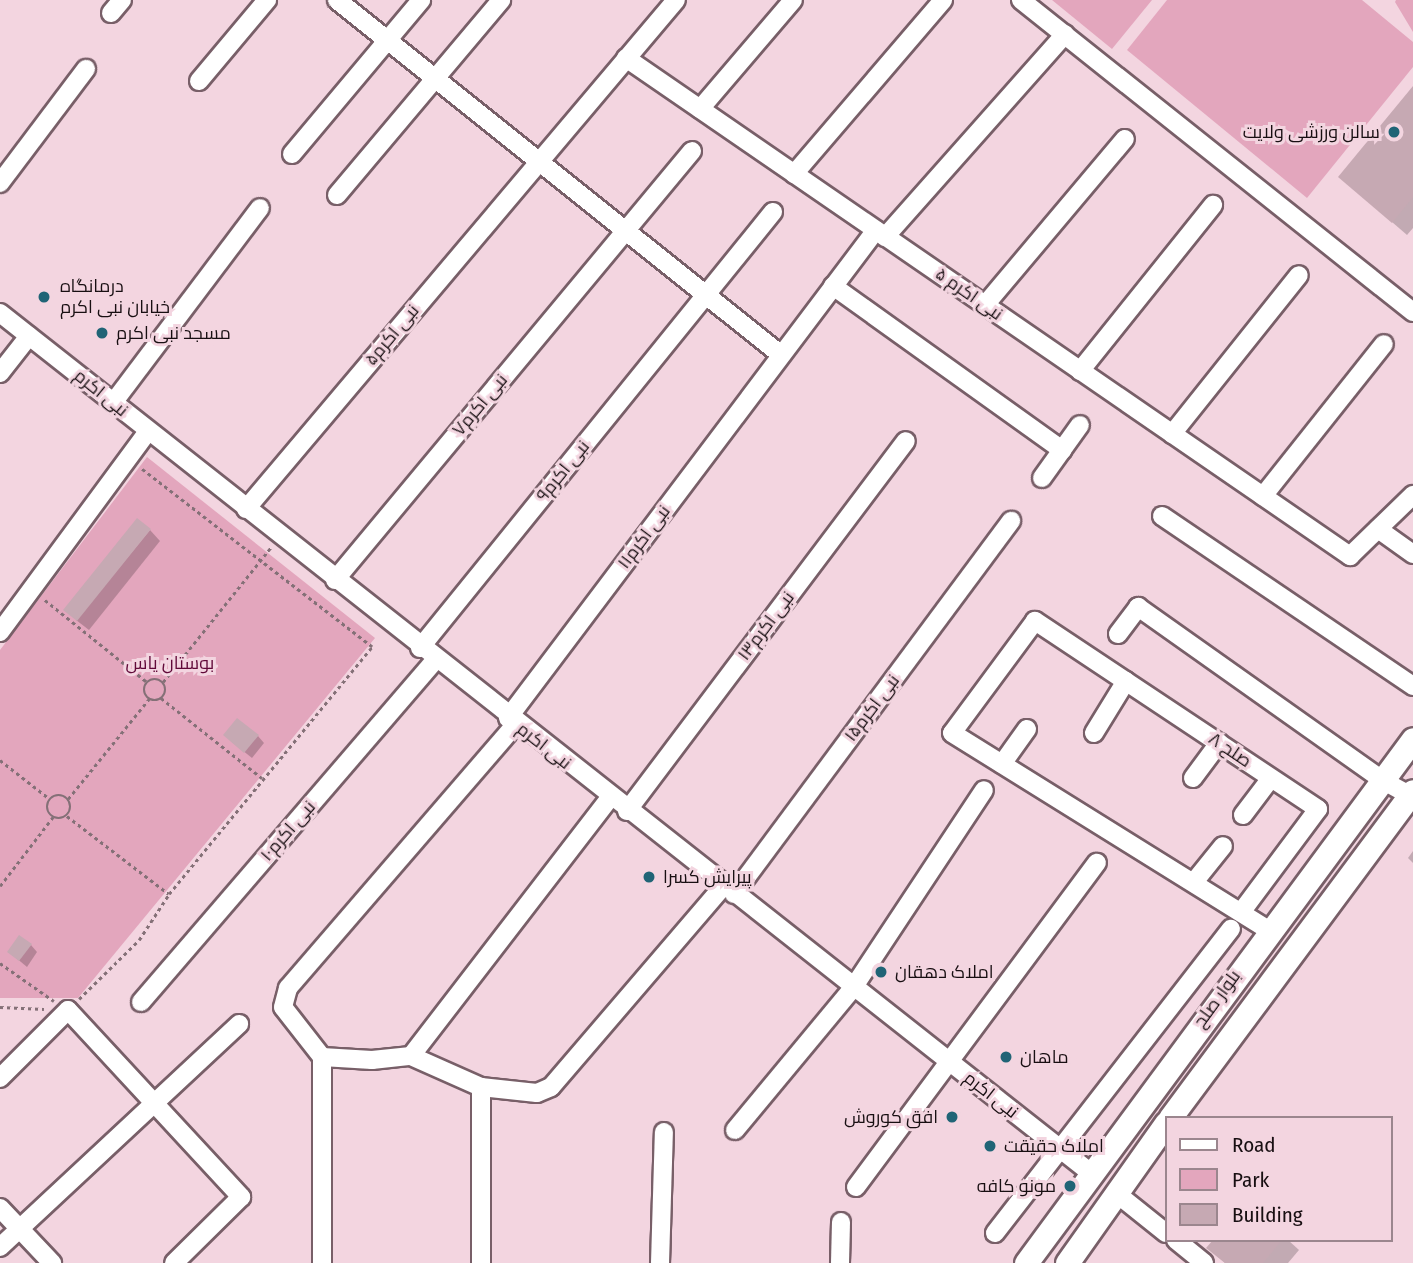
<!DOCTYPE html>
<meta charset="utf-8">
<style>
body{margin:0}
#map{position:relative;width:1413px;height:1263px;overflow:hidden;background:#f3d5e0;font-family:"Fira Sans Condensed",Cairo,sans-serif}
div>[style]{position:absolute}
.green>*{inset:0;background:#e3a6bd}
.shadow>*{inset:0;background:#0003}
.building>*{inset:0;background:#c6a9b3}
.path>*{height:2.5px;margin-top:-1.25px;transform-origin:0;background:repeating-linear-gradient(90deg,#847077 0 3.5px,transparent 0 7px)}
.path>.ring{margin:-1.25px;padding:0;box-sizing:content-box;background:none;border:2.5px solid #847077;border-radius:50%}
.roads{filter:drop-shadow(2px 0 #785f68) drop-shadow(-2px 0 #785f68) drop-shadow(0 2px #785f68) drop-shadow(0 -2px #785f68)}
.minor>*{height:18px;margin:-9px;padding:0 9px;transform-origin:9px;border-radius:9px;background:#fff}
.major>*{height:23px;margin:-11.5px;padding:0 11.5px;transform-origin:11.5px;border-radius:11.5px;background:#fff}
.dots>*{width:19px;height:19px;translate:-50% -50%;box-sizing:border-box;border:4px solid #f3d5e0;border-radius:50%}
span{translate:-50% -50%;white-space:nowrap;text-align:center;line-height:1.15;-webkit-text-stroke:6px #f3d5e0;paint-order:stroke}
.poi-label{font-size:18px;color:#180f12}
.right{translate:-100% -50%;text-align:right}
.left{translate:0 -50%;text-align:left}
.street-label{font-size:18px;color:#180f12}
.park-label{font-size:18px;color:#610939}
.legend{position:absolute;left:1165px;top:1116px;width:228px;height:126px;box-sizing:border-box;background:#f3d5e0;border:2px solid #9b868e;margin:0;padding:9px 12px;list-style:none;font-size:21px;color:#180f12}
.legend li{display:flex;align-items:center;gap:14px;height:35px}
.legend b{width:35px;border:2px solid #9b868e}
</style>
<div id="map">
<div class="green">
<i style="clip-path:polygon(1052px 0,1152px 0,1112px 49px)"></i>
<i style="clip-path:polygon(1167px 0,1362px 0,1413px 42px,1413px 67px,1307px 198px,1127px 50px)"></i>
<i style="clip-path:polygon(1396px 0,1413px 0,1413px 32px,1395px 2px)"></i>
<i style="clip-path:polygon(147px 457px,375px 638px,78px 998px,0 998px,0 650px)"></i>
</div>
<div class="shadow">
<i style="clip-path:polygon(1413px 89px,1413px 228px,1407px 235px,1340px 177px)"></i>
<i style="clip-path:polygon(150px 530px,160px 541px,89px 630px,76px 620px)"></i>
<i style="clip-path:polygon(258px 736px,264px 743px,252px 758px,232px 742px)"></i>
<i style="clip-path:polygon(1413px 851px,1413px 863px,1408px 858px)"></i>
<i style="clip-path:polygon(31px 945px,37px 952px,27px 967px,9px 952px)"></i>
<i style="clip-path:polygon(1215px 1240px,1288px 1240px,1299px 1250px,1288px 1263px,1225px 1263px,1208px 1248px)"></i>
</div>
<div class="building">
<i style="clip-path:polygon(1413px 86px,1413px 197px,1392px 223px,1338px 177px)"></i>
<i style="clip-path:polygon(137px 518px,151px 529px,77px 621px,63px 610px)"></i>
<i style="clip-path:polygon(237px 718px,259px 735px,244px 753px,223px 735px)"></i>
<i style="clip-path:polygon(19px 935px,32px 944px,19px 961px,7px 952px)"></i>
<i style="clip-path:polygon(1213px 1240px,1282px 1240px,1263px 1263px,1225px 1263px,1206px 1248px)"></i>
</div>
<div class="path">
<i style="left:45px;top:600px;width:131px;rotate:38.8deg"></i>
<i class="ring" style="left:144px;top:679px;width:19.5px;height:19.5px"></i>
<i style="left:163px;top:682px;width:173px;rotate:-51.3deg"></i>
<i style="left:161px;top:698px;width:129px;rotate:38.4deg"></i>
<i style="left:0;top:760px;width:63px;rotate:38deg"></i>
<i class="ring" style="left:47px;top:795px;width:21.5px;height:21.5px"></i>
<i style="left:68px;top:799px;width:129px;rotate:-51deg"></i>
<i style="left:67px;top:816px;width:128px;rotate:37.4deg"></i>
<i style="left:0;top:886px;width:87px;rotate:-52.5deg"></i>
<i style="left:0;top:963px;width:66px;rotate:35.1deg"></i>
<i style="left:79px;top:999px;width:84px;rotate:-44.5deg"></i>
<i style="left:139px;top:940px;width:55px;rotate:-56.9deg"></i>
<i style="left:169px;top:894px;width:320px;rotate:-50.6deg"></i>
<i style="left:372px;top:647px;width:291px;rotate:-142.3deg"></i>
<i style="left:0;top:1007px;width:44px;rotate:2.6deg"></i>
</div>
<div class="roads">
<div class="minor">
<i style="left:337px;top:0;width:568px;rotate:38.64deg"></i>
<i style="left:1021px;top:0;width:501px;rotate:38.52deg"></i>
<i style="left:111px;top:13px;width:17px;rotate:-50deg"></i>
<i style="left:626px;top:58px;width:879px;rotate:34.52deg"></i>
<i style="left:1350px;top:556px;width:88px;rotate:-44.1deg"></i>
<i style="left:199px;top:81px;width:106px;rotate:-50deg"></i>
<i style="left:700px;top:109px;width:143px;rotate:-49.5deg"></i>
<i style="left:292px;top:154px;width:201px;rotate:-50deg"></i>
<i style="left:794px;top:174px;width:229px;rotate:-49.4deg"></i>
<i style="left:0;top:183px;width:143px;rotate:-53deg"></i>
<i style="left:337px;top:195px;width:255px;rotate:-49.9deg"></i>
<i style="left:885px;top:237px;width:271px;rotate:-48.4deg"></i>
<i style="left:833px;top:286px;width:282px;rotate:35.6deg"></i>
<i style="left:985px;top:305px;width:217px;rotate:-49.9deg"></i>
<i style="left:0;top:313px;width:1391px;rotate:38.25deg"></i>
<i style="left:1080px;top:371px;width:213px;rotate:-51.3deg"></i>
<i style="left:0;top:373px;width:47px;rotate:-51.9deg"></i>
<i style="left:113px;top:403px;width:244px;rotate:-53deg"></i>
<i style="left:1172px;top:434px;width:203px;rotate:-51.4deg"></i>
<i style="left:1042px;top:478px;width:65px;rotate:-54.4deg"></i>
<i style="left:1263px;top:496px;width:194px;rotate:-51.5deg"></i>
<i style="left:246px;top:509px;width:666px;rotate:-49.81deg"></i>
<i style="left:1162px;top:516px;width:303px;rotate:34.1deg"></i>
<i style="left:1378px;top:529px;width:43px;rotate:35.5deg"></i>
<i style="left:335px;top:580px;width:558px;rotate:-50.23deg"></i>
<i style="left:0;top:632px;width:250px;rotate:-53.6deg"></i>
<i style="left:1118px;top:634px;width:34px;rotate:-53deg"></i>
<i style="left:1138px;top:607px;width:299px;rotate:35.3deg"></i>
<i style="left:1382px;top:780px;width:35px;rotate:29deg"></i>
<i style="left:420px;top:648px;width:561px;rotate:-51.01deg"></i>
<i style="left:508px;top:718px;width:611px;rotate:-52.98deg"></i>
<i style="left:1094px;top:733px;width:61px;rotate:-58.4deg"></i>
<i style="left:1002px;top:764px;width:43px;rotate:-54.5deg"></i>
<i style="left:1193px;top:778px;width:44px;rotate:-53.4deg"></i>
<i style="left:627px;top:811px;width:463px;rotate:-53deg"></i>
<i style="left:1243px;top:815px;width:46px;rotate:-52.9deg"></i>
<i style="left:1194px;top:882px;width:46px;rotate:-51.1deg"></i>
<i style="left:734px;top:894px;width:465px;rotate:-53.4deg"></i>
<i style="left:1242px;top:911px;width:127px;rotate:-53.3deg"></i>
<i style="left:1318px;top:809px;width:340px;rotate:-146.4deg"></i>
<i style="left:1035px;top:621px;width:139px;rotate:126.5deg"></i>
<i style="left:952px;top:733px;width:373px;rotate:31.9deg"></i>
<i style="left:141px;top:1002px;width:451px;rotate:-49.3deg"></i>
<i style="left:411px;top:1056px;width:326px;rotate:-52.4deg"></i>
<i style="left:322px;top:1057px;width:50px;rotate:3.4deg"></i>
<i style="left:372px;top:1060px;width:39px;rotate:-6deg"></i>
<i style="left:411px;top:1056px;width:77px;rotate:23.9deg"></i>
<i style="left:481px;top:1087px;width:56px;rotate:6.1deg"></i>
<i style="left:537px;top:1093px;width:15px;rotate:-23deg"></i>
<i style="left:551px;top:1087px;width:265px;rotate:-49.4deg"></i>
<i style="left:0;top:1078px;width:96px;rotate:-45deg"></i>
<i style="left:68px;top:1010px;width:255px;rotate:47.2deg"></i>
<i style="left:241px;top:1197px;width:94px;rotate:135.4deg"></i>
<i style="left:481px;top:1087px;width:176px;rotate:90deg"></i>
<i style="left:735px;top:1130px;width:185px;rotate:-50.3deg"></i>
<i style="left:853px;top:988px;width:237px;rotate:-56.5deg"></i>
<i style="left:856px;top:1187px;width:404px;rotate:-53.4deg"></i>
<i style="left:1116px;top:1193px;width:64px;rotate:38.7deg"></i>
<i style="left:0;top:1208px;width:76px;rotate:46.6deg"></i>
<i style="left:995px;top:1233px;width:385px;rotate:-52.2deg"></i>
<i style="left:1176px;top:1240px;width:36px;rotate:39deg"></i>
<i style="left:0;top:1247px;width:327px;rotate:-43deg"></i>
<i style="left:322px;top:1263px;width:206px;rotate:-90deg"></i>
<i style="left:322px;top:1057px;width:63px;rotate:-128deg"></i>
<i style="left:283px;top:1007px;width:20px;rotate:-75deg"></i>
<i style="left:288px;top:988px;width:349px;rotate:-49.2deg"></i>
<i style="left:660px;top:1263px;width:131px;rotate:-88.3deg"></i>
<i style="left:840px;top:1263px;width:41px;rotate:-88.6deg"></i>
</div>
<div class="major">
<i style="left:1170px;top:1118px;width:407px;rotate:-53.4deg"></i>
<i style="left:1026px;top:1263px;width:651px;rotate:-53.55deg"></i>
<i style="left:1067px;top:1263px;width:171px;rotate:-54.7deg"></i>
</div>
</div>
<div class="dots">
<i style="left:1394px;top:132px;background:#206476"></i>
<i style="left:44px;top:297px;background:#206476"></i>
<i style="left:102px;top:333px;background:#206476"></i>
<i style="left:649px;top:877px;background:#206476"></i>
<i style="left:881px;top:972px;background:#206476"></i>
<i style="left:1006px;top:1057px;background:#206476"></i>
<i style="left:952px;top:1117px;background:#206476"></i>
<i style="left:990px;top:1146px;background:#206476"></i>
<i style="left:1070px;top:1186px;background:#206476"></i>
</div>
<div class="poi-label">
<span class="right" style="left:1380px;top:132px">سالن ورزشی ولایت</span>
<span class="left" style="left:60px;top:297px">درمانگاه<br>خیابان نبی اکرم</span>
<span class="left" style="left:116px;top:333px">مسجد نبی اکرم</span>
<span class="left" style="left:663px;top:877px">پیرایش کسرا</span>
<span class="left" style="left:895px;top:972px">املاک دهقان</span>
<span class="left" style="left:1020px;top:1057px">ماهان</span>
<span class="right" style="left:938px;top:1117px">افق کوروش</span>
<span class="left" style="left:1004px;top:1146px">املاک حقیقت</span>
<span class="right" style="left:1056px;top:1186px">مونو کافه</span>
</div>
<div class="street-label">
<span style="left:969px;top:294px;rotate:35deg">نبی اکرم ۵</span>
<span style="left:392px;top:335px;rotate:-50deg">نبی اکرم۵</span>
<span style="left:101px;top:393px;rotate:39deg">نبی اکرم</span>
<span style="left:480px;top:405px;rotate:-50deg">نبی اکرم۷</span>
<span style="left:563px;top:471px;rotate:-51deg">نبی اکرم۹</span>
<span style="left:644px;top:537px;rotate:-53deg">نبی اکرم۱۱</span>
<span style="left:766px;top:626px;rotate:-53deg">نبی اکرم۱۳</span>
<span style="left:872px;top:708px;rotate:-53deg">نبی اکرم۱۵</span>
<span style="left:544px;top:746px;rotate:38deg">نبی اکرم</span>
<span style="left:1230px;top:750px;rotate:34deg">۸ صلح</span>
<span style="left:288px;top:831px;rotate:-49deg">نبی اکرم۱۰</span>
<span style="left:1217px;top:999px;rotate:-54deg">بلوار صلح</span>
<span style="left:991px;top:1095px;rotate:38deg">نبی اکرم</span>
</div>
<div class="park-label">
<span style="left:170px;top:663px">بوستان یاس</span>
</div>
<ul class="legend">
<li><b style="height:9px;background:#fff"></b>Road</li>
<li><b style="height:19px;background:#e3a6bd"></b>Park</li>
<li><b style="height:19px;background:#c6a9b3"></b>Building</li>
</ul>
</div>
